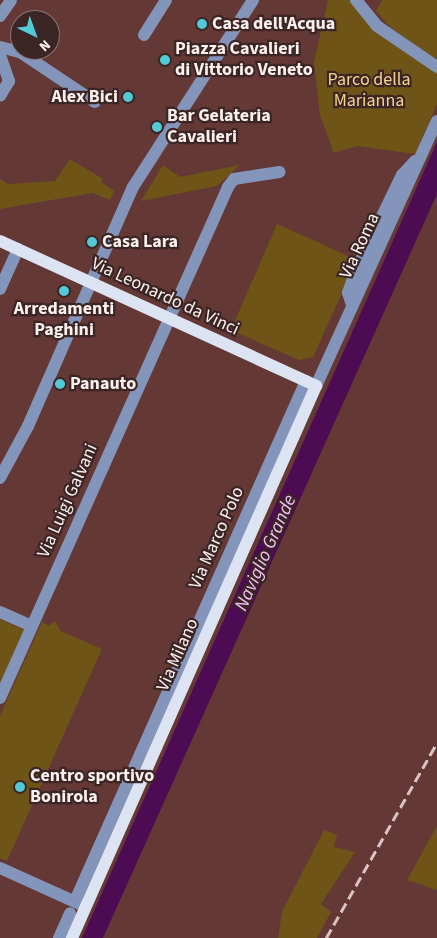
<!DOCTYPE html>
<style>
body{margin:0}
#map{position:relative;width:437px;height:938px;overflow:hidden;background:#643835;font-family:"Source Sans 3",sans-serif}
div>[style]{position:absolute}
.green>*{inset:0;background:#6f5417}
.water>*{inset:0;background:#4d0b54}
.minor>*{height:12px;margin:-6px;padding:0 6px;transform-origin:6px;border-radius:6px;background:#8395ba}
.major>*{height:12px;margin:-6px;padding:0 6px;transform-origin:6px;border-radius:6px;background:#dce3f2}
.rail>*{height:2.5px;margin-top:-1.25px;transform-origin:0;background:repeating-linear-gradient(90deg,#d8c4c3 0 10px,transparent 0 15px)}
.dots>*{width:14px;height:14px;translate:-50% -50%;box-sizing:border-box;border:2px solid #3b2625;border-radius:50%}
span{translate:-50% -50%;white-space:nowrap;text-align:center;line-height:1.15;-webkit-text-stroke:4.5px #3b2625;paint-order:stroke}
.poi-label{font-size:18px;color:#fdf1f0;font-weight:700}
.left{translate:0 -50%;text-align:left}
.right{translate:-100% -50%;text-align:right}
.park-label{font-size:18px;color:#f7d38d}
.street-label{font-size:18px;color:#fdf1f0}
.water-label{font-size:19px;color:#f6c0fa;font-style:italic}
.north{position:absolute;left:10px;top:10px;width:50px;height:50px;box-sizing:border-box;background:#3b2625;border:1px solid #897776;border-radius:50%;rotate:138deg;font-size:14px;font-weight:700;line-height:20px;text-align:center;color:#fdf1f0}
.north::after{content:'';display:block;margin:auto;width:18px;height:22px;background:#52cbd7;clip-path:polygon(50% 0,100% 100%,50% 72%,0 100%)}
</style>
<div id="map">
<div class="green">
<i style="clip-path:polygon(328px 0,349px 0,379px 34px,437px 73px,437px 104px,415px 154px,357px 146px,334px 153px,320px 115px,314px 62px)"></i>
<i style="clip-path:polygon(382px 0,437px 0,437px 62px,390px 27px,376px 11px)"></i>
<i style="clip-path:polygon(70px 159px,103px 179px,101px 182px,114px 191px,110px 200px,92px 193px,0 209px,0 179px,8px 184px,55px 181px)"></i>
<i style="clip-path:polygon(163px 165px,180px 177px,240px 165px,217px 186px,141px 201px)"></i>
<i style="clip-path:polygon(277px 224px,357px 260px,313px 357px,299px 360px,231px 330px)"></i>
<i style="clip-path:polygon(0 619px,24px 630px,0 684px)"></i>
<i style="clip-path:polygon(55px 621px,61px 631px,102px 649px,7px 861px,0 858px,0 716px,42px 622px,49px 626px)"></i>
<i style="clip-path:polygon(437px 826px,437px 890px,407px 880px)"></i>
<i style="clip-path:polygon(324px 830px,337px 835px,334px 847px,355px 852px,321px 904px,331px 912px,317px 938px,278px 938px,282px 912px)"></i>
</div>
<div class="water">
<i style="clip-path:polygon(437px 142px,437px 194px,103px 938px,82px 938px)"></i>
</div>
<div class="minor">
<i style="left:356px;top:0;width:33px;rotate:51deg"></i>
<i style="left:377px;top:26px;width:73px;rotate:34.3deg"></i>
<i style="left:0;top:16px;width:19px;rotate:-55deg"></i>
<i style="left:144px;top:35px;width:41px;rotate:-57.8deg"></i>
<i style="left:0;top:47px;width:21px;rotate:14deg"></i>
<i style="left:20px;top:52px;width:90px;rotate:33.7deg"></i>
<i style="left:0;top:55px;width:28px;rotate:71deg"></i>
<i style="left:9px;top:81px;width:17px;rotate:121deg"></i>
<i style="left:0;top:289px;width:44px;rotate:-65.8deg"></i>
<i style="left:352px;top:305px;width:13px;rotate:-108deg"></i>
<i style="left:348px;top:293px;width:24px;rotate:-71deg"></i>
<i style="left:356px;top:270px;width:106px;rotate:-64.2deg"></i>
<i style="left:402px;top:175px;width:19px;rotate:-47deg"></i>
<i style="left:316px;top:386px;width:291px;rotate:-65.5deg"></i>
<i style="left:0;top:478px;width:59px;rotate:-61.7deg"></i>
<i style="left:28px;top:426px;width:261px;rotate:-66.3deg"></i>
<i style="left:133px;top:187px;width:222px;rotate:-57.3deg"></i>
<i style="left:0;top:612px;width:34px;rotate:24deg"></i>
<i style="left:0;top:698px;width:560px;rotate:-65.95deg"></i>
<i style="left:228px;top:187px;width:10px;rotate:-53deg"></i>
<i style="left:234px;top:179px;width:46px;rotate:-8.8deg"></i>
<i style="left:0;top:868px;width:90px;rotate:24.3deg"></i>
<i style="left:75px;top:901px;width:569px;rotate:-66.05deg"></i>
<i style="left:59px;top:938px;width:27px;rotate:-66deg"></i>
</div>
<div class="major">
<i style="left:0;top:241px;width:348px;rotate:24.6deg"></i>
<i style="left:316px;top:386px;width:604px;rotate:113.85deg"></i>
</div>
<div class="rail">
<i style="left:326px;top:938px;width:224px;rotate:-60.4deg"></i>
</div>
<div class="dots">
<i style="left:202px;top:24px;background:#52cbd7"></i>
<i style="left:165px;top:60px;background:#52cbd7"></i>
<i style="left:128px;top:97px;background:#52cbd7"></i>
<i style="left:157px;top:127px;background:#52cbd7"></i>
<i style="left:92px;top:242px;background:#52cbd7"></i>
<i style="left:64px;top:291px;background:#52cbd7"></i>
<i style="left:60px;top:384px;background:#52cbd7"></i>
<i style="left:20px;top:787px;background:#52cbd7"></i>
</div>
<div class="poi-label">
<span class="left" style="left:212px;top:24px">Casa dell'Acqua</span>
<span class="left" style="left:175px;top:60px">Piazza Cavalieri<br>di Vittorio Veneto</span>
<span class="right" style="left:118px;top:97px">Alex Bici</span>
<span class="left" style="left:167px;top:127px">Bar Gelateria<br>Cavalieri</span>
<span class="left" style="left:102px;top:242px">Casa Lara</span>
<span style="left:64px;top:320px">Arredamenti<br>Paghini</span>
<span class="left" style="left:70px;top:384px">Panauto</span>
<span class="left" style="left:30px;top:787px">Centro sportivo<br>Bonirola</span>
</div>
<div class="park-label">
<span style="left:369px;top:91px">Parco della<br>Marianna</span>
</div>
<div class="street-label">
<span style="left:360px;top:246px;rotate:-65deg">Via Roma</span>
<span style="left:165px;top:297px;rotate:25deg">Via Leonardo da Vinci</span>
<span style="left:68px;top:501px;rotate:-66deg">Via Luigi Galvani</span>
<span style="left:217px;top:538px;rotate:-66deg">Via Marco Polo</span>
<span style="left:178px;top:655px;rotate:-66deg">Via Milano</span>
</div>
<div class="water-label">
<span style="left:266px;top:553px;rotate:-66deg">Naviglio Grande</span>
</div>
<div class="north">N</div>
</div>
